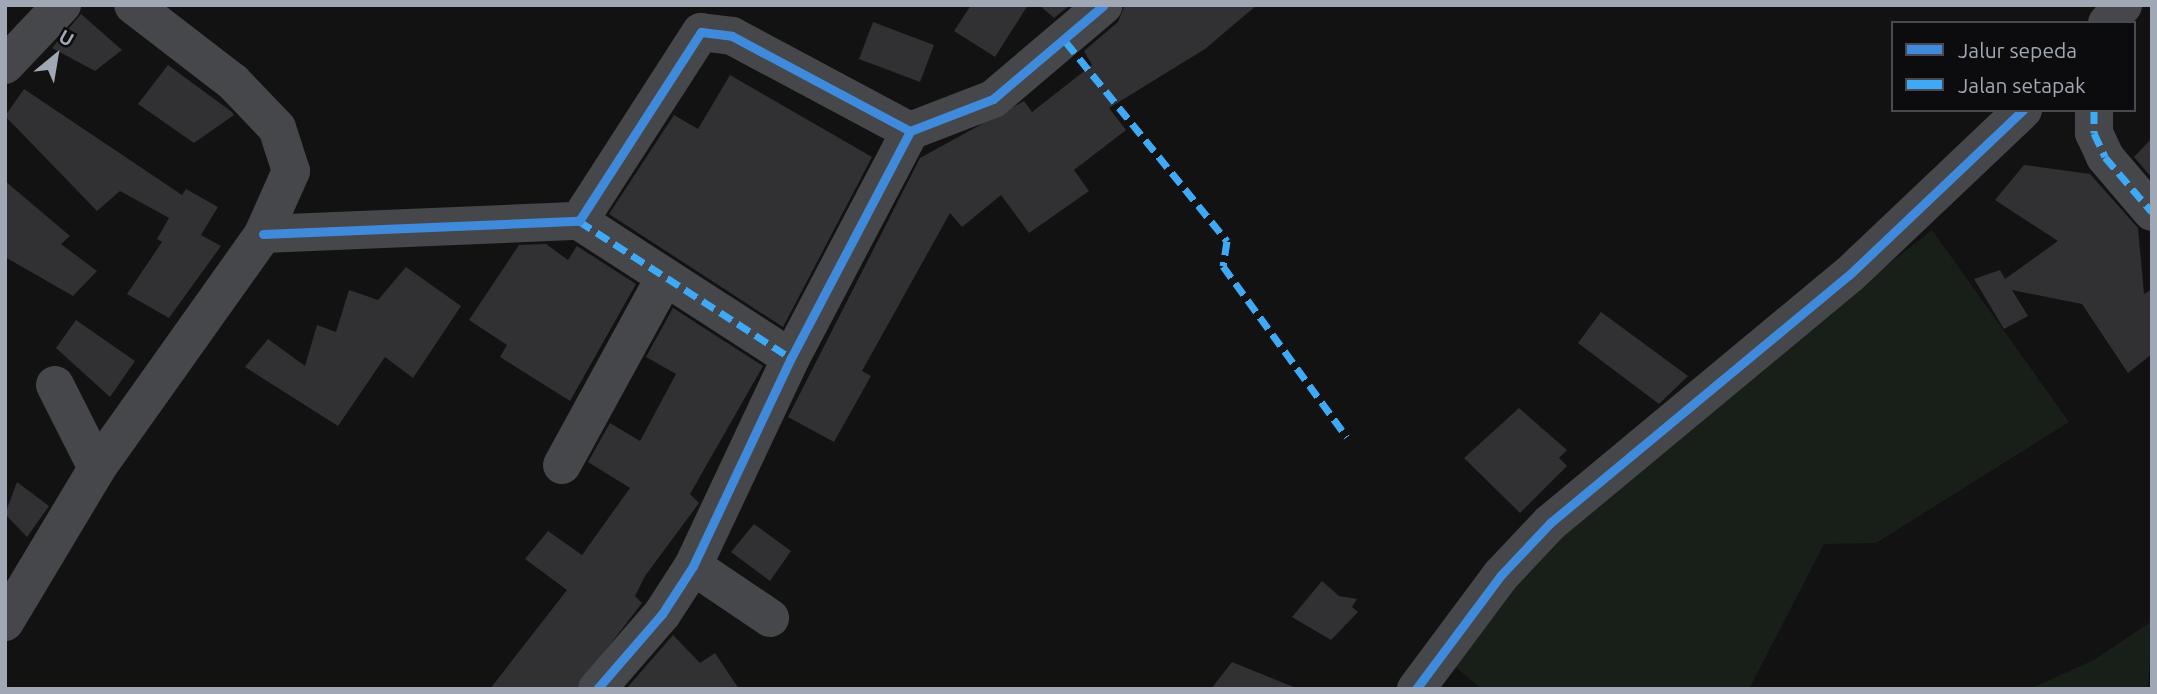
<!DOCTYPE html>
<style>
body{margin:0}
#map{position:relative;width:2157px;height:694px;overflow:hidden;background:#121212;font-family:Ubuntu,sans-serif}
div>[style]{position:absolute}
.green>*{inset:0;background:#181f18}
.building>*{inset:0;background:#313133}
.minor>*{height:38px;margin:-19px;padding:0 19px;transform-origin:19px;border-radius:19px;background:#46474b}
.quiet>*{height:7px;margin-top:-3.5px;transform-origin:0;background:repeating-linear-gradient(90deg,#3fa9f5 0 14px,transparent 0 21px)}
.cycleway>*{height:9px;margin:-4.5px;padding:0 4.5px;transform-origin:4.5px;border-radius:4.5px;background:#408adc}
span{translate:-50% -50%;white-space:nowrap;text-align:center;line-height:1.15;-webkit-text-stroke:5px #0c0c0e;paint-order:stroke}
.frame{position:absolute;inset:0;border:7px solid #a1a8b5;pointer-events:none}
.legend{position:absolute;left:1891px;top:21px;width:245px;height:91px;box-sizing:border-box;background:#0c0c0e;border:2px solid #484a51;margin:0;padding:9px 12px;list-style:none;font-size:21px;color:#a1a8b5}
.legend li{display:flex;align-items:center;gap:14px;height:35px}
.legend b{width:35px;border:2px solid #484a51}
.north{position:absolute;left:21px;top:21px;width:70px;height:70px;-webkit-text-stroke:5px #0c0c0e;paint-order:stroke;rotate:30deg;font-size:19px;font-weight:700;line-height:28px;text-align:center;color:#a1a8b5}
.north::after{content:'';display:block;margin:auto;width:24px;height:32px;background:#a1a8b5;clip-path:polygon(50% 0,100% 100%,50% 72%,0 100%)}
</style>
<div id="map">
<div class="green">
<i style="clip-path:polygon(1932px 230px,2069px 422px,1876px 543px,1824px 544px,1749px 689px,1482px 689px,1452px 664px,1528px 547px)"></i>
<i style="clip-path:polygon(2152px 621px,2148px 689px,2030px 689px,2094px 660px)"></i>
</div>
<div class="building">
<i style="clip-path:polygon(971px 5px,1028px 5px,995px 57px,954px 31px)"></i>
<i style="clip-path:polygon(1039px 5px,1070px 5px,1054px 18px)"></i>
<i style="clip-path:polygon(1125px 5px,1257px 5px,1205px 49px,1109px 108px,1126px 130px,1074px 170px,1089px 191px,1029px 233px,1001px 195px,962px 227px,950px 213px,862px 371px,871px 376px,834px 442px,788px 417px,920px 158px,1024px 101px,1032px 112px,1092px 65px,1084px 51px,1118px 22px)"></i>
<i style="clip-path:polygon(81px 14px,122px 50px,95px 71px,52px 48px)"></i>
<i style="clip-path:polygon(873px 22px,934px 45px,920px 82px,859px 59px)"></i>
<i style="clip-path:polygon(168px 65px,232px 112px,234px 115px,194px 143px,138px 104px)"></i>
<i style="clip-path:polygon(730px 75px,872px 157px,783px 327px,609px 214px,674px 115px,698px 129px)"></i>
<i style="clip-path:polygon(24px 89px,182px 195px,186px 189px,218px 207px,201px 235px,221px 246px,169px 318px,127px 294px,162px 242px,157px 239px,169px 218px,120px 191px,97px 211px,5px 116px)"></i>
<i style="clip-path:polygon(2152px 138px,2152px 178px,2134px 157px)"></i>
<i style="clip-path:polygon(2024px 165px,2090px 174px,2138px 228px,2144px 294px,2152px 289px,2152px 354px,2128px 373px,2082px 304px,2012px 290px,2028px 316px,2004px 329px,1974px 279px,2000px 270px,2005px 279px,2058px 241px,1995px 200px)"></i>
<i style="clip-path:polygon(5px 181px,70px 236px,61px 244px,97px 271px,73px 296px,5px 257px)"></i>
<i style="clip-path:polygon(546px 244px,568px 260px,577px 246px,636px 284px,570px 401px,500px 357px,507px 345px,469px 320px,519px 245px)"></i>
<i style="clip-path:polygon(406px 267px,461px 306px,413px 378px,385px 357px,338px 426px,245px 367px,268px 339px,305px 366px,317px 325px,336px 332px,349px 290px,378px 300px)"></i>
<i style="clip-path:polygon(673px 308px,763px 366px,690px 494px,699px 503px,645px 576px,635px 596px,642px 603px,576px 689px,490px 689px,567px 590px,525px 559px,548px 531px,582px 555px,630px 488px,588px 462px,610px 423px,640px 441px,676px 374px,646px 357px)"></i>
<i style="clip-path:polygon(1601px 312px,1688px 376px,1659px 404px,1578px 343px)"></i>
<i style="clip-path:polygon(76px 320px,135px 361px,110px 397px,56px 348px)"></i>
<i style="clip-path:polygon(1519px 408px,1567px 450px,1559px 458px,1567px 466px,1520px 513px,1464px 458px)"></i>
<i style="clip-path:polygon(17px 482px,49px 506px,27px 537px,5px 514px)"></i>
<i style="clip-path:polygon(754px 524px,791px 551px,770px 581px,731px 552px)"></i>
<i style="clip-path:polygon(1322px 581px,1339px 596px,1357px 599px,1352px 607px,1358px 612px,1331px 640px,1292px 617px)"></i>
<i style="clip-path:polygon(673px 635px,700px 663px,715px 653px,739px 689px,626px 689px)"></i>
<i style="clip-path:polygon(1232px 662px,1296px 688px,1296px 689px,1211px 689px)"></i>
</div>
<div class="minor">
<i style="left:2107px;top:23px;width:24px;rotate:-48deg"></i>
<i style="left:5px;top:65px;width:83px;rotate:-46.5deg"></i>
<i style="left:2094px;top:110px;width:23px;rotate:90deg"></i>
<i style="left:2094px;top:133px;width:26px;rotate:65deg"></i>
<i style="left:2105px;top:157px;width:72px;rotate:49.5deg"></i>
<i style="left:579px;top:221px;width:252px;rotate:32.9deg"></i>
<i style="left:263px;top:234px;width:316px;rotate:-2.4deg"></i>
<i style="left:579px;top:221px;width:225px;rotate:-57.2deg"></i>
<i style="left:701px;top:32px;width:31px;rotate:7deg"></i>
<i style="left:732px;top:36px;width:202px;rotate:28.1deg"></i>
<i style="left:55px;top:385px;width:93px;rotate:63.2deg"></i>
<i style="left:562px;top:465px;width:214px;rotate:-61.3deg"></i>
<i style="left:693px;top:566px;width:93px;rotate:34deg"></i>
<i style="left:5px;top:622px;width:179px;rotate:-59.1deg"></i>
<i style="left:97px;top:468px;width:287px;rotate:-54.6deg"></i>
<i style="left:263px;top:234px;width:69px;rotate:-66deg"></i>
<i style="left:291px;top:171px;width:45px;rotate:-108deg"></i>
<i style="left:277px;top:128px;width:64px;rotate:-133.7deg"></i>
<i style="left:233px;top:82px;width:126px;rotate:-142.4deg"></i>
<i style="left:597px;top:689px;width:99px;rotate:-49.1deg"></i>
<i style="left:662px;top:614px;width:57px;rotate:-57.1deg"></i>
<i style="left:693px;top:566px;width:230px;rotate:-64.8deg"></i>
<i style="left:791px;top:358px;width:256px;rotate:-62.3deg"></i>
<i style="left:910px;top:131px;width:89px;rotate:-21.1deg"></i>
<i style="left:993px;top:99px;width:145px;rotate:-40.3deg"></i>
<i style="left:1416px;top:689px;width:142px;rotate:-53.3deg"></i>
<i style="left:1501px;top:575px;width:71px;rotate:-46.7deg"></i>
<i style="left:1550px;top:523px;width:388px;rotate:-39.7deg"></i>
<i style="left:1849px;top:275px;width:240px;rotate:-43.5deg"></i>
</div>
<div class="quiet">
<i style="left:1066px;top:42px;width:256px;rotate:51deg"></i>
<i style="left:1227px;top:241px;width:25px;rotate:99deg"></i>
<i style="left:1223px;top:266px;width:211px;rotate:54.1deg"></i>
<i style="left:2094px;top:110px;width:23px;rotate:90deg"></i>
<i style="left:2094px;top:133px;width:26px;rotate:65deg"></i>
<i style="left:2105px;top:157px;width:72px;rotate:49.5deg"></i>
<i style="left:579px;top:221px;width:252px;rotate:32.9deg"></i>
</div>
<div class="cycleway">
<i style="left:263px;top:234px;width:316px;rotate:-2.4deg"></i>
<i style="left:579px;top:221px;width:225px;rotate:-57.2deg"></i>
<i style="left:701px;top:32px;width:31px;rotate:7deg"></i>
<i style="left:732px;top:36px;width:202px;rotate:28.1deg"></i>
<i style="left:597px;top:689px;width:99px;rotate:-49.1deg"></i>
<i style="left:662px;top:614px;width:57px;rotate:-57.1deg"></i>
<i style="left:693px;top:566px;width:230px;rotate:-64.8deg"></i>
<i style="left:791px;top:358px;width:256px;rotate:-62.3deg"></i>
<i style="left:910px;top:131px;width:89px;rotate:-21.1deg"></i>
<i style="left:993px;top:99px;width:145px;rotate:-40.3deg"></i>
<i style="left:1416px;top:689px;width:142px;rotate:-53.3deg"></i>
<i style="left:1501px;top:575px;width:71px;rotate:-46.7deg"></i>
<i style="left:1550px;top:523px;width:388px;rotate:-39.7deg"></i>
<i style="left:1849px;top:275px;width:240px;rotate:-43.5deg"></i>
</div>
<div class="frame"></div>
<ul class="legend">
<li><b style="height:9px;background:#408adc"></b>Jalur sepeda</li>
<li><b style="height:9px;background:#3fa9f5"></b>Jalan setapak</li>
</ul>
<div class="north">U</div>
</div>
